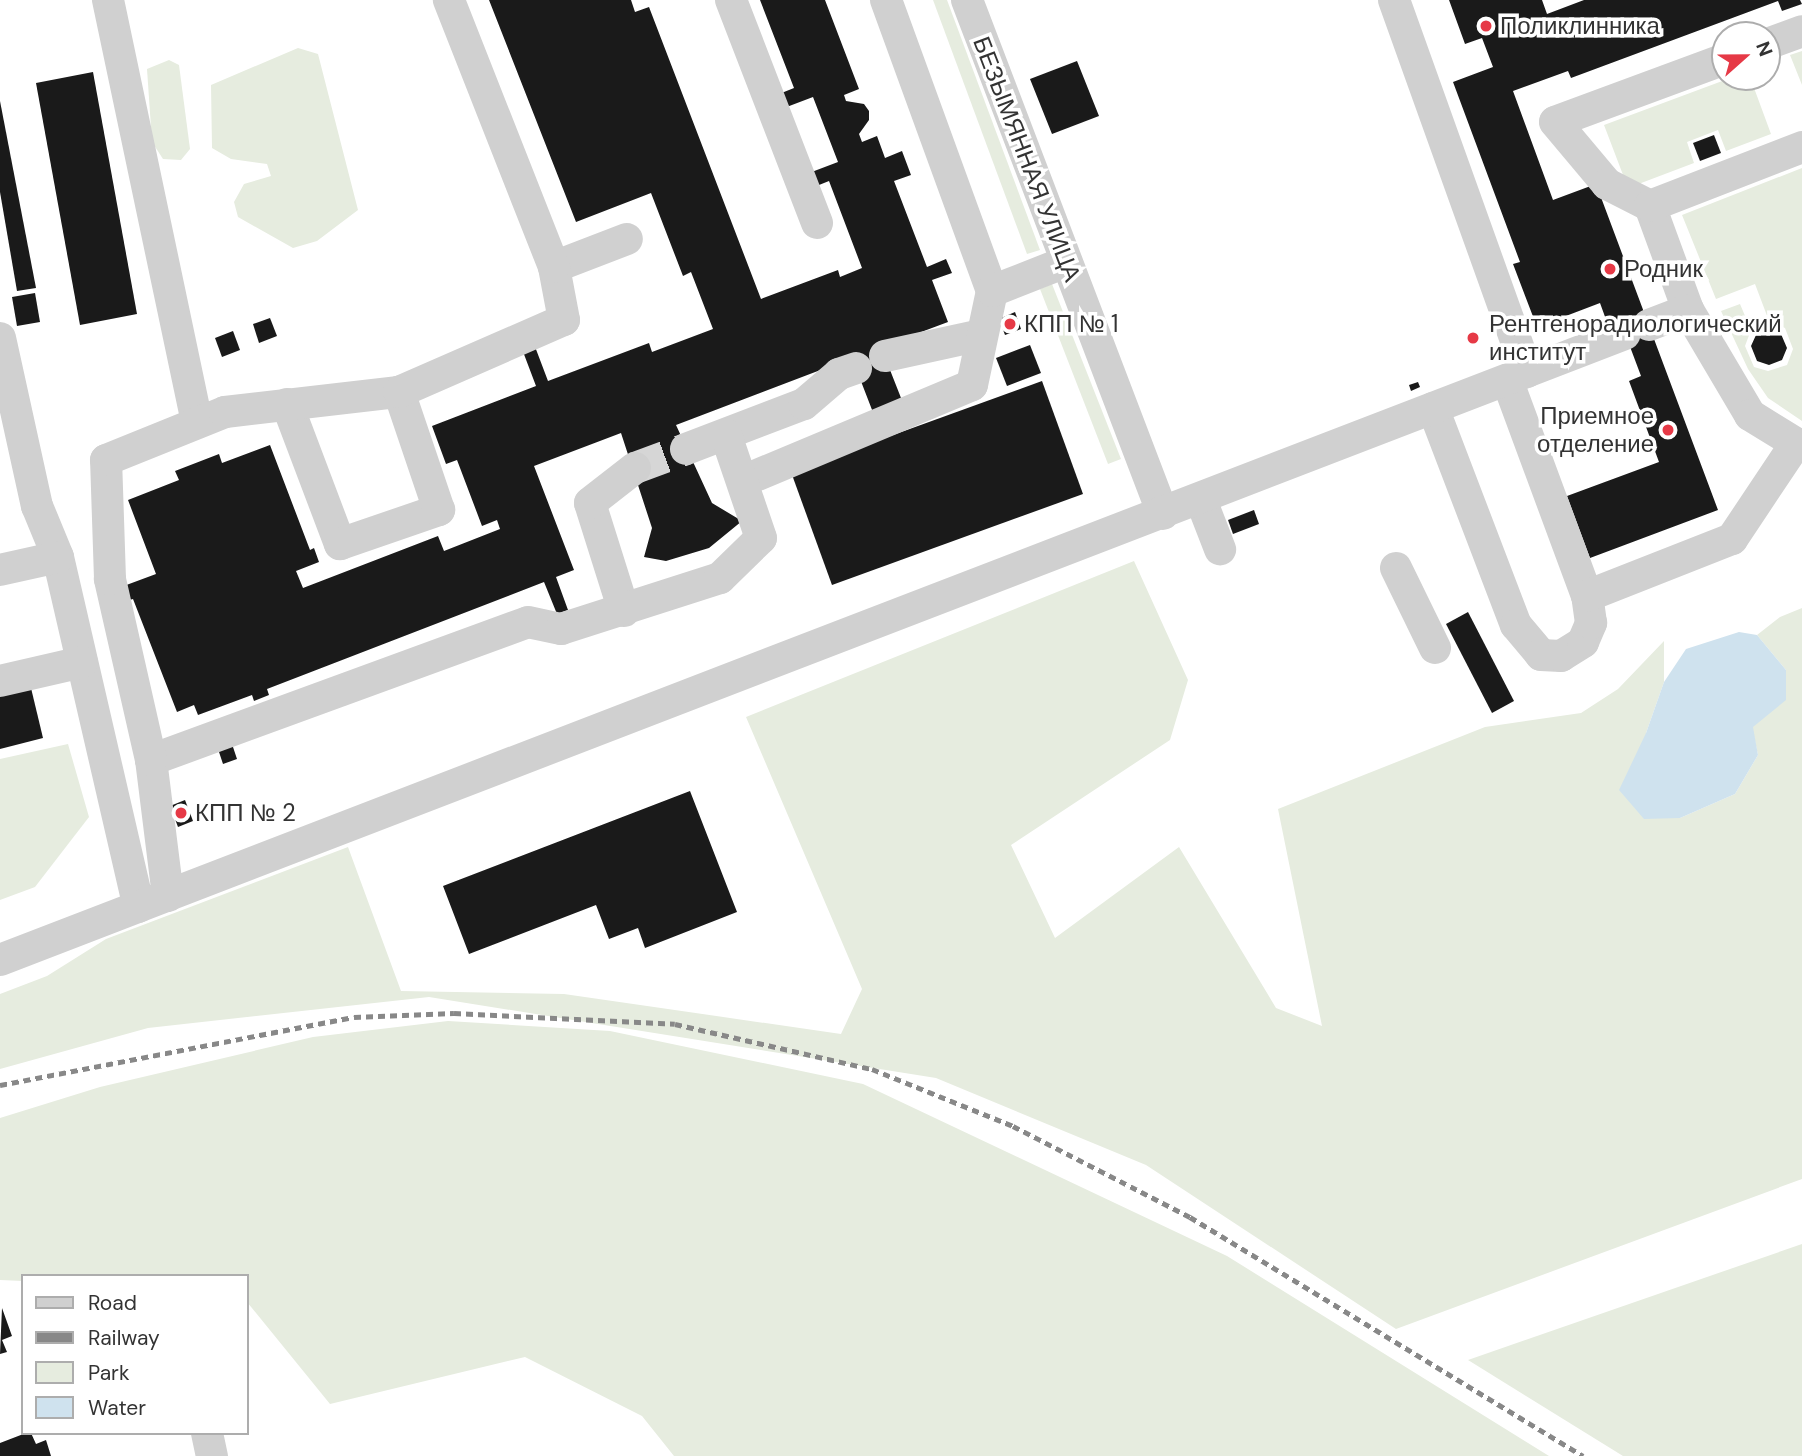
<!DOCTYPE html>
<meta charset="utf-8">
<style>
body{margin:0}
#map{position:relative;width:1802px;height:1456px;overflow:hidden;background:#fff;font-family:"DM Sans",sans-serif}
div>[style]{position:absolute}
.green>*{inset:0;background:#e6ecdf}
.water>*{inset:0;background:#cfe2ee}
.building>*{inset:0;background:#1a1a1a}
.minor-tunnel>*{height:32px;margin-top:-16px;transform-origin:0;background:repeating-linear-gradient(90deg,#d6d6d6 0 32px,transparent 0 48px)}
.minor>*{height:32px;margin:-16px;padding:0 16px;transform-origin:16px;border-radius:16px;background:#d0d0d0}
.rail>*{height:5px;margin-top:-2.5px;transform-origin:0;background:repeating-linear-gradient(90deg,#888 0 7px,transparent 0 12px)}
.dots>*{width:19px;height:19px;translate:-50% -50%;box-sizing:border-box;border:4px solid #fff;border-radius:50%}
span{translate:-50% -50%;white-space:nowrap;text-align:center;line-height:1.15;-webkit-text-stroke:7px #fff;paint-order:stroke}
.poi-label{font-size:24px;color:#333}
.left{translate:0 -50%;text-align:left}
.right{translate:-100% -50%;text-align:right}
.street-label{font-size:24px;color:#333}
.legend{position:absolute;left:21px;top:1274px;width:228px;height:161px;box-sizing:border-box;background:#fff;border:2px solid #adadad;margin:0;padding:9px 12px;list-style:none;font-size:21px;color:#333}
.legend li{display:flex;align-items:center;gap:14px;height:35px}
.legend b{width:35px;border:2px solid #adadad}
.north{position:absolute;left:1711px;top:21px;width:70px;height:70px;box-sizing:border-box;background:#fff;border:2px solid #adadad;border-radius:50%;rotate:69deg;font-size:19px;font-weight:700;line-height:28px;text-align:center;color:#333}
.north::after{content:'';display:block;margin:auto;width:24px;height:32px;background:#e63946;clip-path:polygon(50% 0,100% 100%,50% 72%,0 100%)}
</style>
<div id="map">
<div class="green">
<i style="clip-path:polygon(933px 0,947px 0,1040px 250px,1027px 254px)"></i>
<i style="clip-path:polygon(298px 48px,318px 54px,358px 210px,317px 241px,293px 248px,238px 217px,234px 202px,244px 184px,271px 176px,267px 164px,231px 159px,212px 148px,211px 85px)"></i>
<i style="clip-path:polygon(1802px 51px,1802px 85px,1790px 55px)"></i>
<i style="clip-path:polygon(169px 60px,179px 65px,190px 149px,181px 160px,163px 159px,152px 142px,147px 69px)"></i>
<i style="clip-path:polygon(1733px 77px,1750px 77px,1771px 134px,1726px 151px,1718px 130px,1687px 142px,1694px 163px,1628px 188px,1604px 125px)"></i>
<i style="clip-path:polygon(1802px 168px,1802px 421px,1768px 398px,1748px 369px,1721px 311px,1740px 304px,1751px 330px,1745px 346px,1754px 367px,1768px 371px,1787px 365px,1793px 349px,1785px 328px,1769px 321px,1755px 284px,1716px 299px,1682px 215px)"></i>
<i style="clip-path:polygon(1052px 284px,1121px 459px,1108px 464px,1040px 289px)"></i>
<i style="clip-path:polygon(1134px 561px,1188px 680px,1170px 740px,1011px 845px,1055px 938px,1179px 847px,1276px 1008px,1322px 1026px,1278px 809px,1485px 727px,1581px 713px,1618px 689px,1664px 641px,1664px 682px,1646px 733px,1680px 818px,1735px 794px,1758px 755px,1752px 727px,1786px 670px,1757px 635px,1780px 617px,1802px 608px,1802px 1179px,1396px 1329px,1146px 1165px,936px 1078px,429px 997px,148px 1028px,0 1069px,0 994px,47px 976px,106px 939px,348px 847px,401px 991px,564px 994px,841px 1034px,862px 989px,746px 717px)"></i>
<i style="clip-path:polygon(68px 744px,89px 817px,35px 887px,0 900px,0 759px)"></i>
<i style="clip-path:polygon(448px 1021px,610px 1031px,863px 1084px,1227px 1256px,1549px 1456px,674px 1456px,642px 1416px,525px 1357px,330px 1404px,247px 1302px,247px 1276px,23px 1276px,23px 1281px,0 1280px,0 1118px,100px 1087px,313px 1037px)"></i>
<i style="clip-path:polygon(1802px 1244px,1802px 1456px,1623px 1456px,1468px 1360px)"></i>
</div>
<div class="water">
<i style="clip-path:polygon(1739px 632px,1757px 635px,1786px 670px,1786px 700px,1753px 727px,1758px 755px,1735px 794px,1680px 818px,1644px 819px,1619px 790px,1646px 733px,1664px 682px,1686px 649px)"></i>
</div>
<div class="building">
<i style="clip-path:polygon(489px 0,631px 0,635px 12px,649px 7px,761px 299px,838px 270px,840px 277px,862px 268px,829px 181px,814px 187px,809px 173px,838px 162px,813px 97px,784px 108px,779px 94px,794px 88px,760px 0,825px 0,859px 89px,844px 95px,846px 101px,864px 104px,869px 111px,869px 120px,859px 134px,862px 142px,877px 136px,885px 158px,902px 151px,911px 175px,894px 181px,927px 267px,946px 259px,952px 273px,932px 280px,948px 322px,881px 347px,903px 403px,874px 415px,852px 358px,676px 425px,712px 503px,742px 521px,709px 548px,666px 561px,644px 557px,652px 528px,621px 433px,534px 466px,574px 570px,556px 577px,568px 610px,557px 614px,544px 582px,267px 689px,269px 695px,254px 701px,252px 695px,198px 715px,194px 705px,177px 712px,133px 599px,126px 601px,121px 587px,156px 574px,128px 500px,179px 480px,175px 471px,219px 454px,222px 463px,270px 445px,310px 550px,314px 548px,319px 562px,296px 571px,303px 588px,438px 536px,444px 551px,500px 529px,497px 520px,482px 526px,457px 460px,446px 464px,432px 426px,536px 386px,522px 349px,534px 344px,548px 381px,649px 343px,652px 352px,713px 329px,691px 272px,683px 276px,651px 193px,576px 222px)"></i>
<i style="clip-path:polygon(1449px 0,1542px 0,1547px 14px,1584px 0,1800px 0,1802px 4px,1782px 11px,1778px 1px,1571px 78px,1568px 71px,1513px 91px,1553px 200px,1596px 184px,1718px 510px,1590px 558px,1567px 496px,1659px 462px,1629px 381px,1641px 376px,1620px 320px,1608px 325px,1600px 303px,1537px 327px,1513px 264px,1520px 262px,1453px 82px,1493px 67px,1482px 38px,1465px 44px)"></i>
<i style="clip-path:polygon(1077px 61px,1099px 116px,1052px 134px,1030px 79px)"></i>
<i style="clip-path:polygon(93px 72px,137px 314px,80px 325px,36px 83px)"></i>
<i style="clip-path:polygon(0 101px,36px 288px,17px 291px,0 192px)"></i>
<i style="clip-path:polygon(1714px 135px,1721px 153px,1700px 161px,1693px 143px)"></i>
<i style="clip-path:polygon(35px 293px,40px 322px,17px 326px,12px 297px)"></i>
<i style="clip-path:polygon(1015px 312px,1021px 329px,1005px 335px,999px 319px)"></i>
<i style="clip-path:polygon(270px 318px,277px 336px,259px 343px,253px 324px)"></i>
<i style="clip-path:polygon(1765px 319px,1768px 329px,1781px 334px,1787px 348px,1782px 360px,1769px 365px,1757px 361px,1751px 346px,1756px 335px,1752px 324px)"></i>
<i style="clip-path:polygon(233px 331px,240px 350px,222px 357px,215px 338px)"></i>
<i style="clip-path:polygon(1030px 345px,1041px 373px,1007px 386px,996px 358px)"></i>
<i style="clip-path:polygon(1042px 381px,1083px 494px,832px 585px,791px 472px)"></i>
<i style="clip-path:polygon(1418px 382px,1420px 387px,1411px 391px,1409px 385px)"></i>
<i style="clip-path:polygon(1254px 510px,1259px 524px,1233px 534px,1228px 520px)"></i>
<i style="clip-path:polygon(1468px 612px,1514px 701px,1492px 713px,1446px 624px)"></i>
<i style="clip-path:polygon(31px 688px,43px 738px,0 749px,0 695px)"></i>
<i style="clip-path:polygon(232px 744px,237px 759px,223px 764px,218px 749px)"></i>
<i style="clip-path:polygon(690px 791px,737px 912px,645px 948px,638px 928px,609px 939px,596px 905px,469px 954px,443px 886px)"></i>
<i style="clip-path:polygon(185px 800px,193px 821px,178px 827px,170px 806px)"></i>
<i style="clip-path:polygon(2px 1308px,12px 1336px,2px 1340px,7px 1352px,0 1354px)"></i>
<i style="clip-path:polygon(26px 1433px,31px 1433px,36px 1444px,46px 1440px,51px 1456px,0 1456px,0 1443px)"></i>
</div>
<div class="minor-tunnel">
<i style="left:635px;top:468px;width:54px;rotate:-20.4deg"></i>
</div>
<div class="minor">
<i style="left:108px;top:0;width:432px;rotate:78.1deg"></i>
<i style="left:731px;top:0;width:239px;rotate:68.9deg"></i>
<i style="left:886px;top:0;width:310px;rotate:70deg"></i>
<i style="left:967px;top:0;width:550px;rotate:69.13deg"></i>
<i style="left:1394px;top:0;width:395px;rotate:70.3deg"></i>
<i style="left:1767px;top:44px;width:37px;rotate:-20deg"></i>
<i style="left:1725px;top:59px;width:181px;rotate:159.7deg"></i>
<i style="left:1555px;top:122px;width:81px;rotate:50deg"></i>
<i style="left:1607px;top:184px;width:48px;rotate:27.1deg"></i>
<i style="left:1650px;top:206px;width:111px;rotate:69.9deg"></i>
<i style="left:1688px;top:310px;width:122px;rotate:59.4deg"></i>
<i style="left:1750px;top:415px;width:61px;rotate:31.6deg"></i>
<i style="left:1650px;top:206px;width:163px;rotate:-21.2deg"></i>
<i style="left:554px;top:267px;width:78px;rotate:-21deg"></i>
<i style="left:1649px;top:325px;width:42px;rotate:-21deg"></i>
<i style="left:0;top:338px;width:172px;rotate:77.6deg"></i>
<i style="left:37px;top:506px;width:55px;rotate:67.6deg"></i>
<i style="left:58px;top:557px;width:359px;rotate:77deg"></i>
<i style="left:885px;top:356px;width:98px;rotate:-12.3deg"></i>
<i style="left:287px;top:404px;width:150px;rotate:69.3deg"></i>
<i style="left:340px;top:544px;width:105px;rotate:-19deg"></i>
<i style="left:439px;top:510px;width:125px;rotate:-108.7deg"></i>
<i style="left:1433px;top:408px;width:232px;rotate:69.1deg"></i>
<i style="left:1516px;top:625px;width:39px;rotate:50deg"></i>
<i style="left:1541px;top:655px;width:20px;rotate:3deg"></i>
<i style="left:1561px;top:656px;width:26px;rotate:-32deg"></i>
<i style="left:1583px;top:642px;width:21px;rotate:-67deg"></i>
<i style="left:1591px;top:623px;width:27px;rotate:-98deg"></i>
<i style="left:1587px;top:596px;width:230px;rotate:-110.3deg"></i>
<i style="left:686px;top:449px;width:126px;rotate:-20.9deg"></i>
<i style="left:804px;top:404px;width:46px;rotate:-40.6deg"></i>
<i style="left:839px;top:374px;width:18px;rotate:-19deg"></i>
<i style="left:743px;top:481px;width:248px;rotate:-22.7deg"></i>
<i style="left:972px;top:385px;width:96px;rotate:-78deg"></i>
<i style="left:992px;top:291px;width:79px;rotate:-21.4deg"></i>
<i style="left:1201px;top:500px;width:53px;rotate:68.8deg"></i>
<i style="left:1396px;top:568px;width:89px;rotate:64deg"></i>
<i style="left:0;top:570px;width:59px;rotate:-12.6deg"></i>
<i style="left:1587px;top:596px;width:156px;rotate:-21.5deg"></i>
<i style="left:1732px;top:539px;width:115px;rotate:-56.3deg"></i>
<i style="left:624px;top:611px;width:113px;rotate:-107.5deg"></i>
<i style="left:590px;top:503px;width:57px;rotate:-37.9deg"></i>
<i style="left:0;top:681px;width:84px;rotate:-13deg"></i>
<i style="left:151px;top:760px;width:401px;rotate:-20.1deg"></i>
<i style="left:528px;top:622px;width:34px;rotate:12deg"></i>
<i style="left:561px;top:629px;width:167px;rotate:-17.8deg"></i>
<i style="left:720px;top:578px;width:57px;rotate:-44.3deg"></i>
<i style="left:761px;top:538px;width:109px;rotate:-108.8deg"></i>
<i style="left:168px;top:896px;width:137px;rotate:-97.1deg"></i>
<i style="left:151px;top:760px;width:186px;rotate:-102.8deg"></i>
<i style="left:110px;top:579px;width:119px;rotate:-91.9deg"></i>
<i style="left:106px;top:460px;width:128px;rotate:-22deg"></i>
<i style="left:225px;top:412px;width:175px;rotate:-6.6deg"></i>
<i style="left:399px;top:392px;width:180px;rotate:-23.6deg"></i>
<i style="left:564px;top:320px;width:54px;rotate:-100.7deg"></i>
<i style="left:554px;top:267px;width:287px;rotate:-111.5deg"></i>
<i style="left:0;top:960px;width:1741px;rotate:-21.07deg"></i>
<i style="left:207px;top:1433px;width:24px;rotate:78deg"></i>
</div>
<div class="rail">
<i style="left:0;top:1085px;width:360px;rotate:-10.9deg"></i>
<i style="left:354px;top:1017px;width:100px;rotate:-2.3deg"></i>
<i style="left:454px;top:1013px;width:221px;rotate:2.8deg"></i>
<i style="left:675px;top:1024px;width:202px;rotate:12.9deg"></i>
<i style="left:872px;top:1069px;width:152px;rotate:22deg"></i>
<i style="left:1013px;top:1126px;width:199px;rotate:27.2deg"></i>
<i style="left:1190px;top:1217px;width:460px;rotate:31.3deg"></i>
</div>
<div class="dots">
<i style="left:1486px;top:26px;background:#e63946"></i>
<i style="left:1610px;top:269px;background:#e63946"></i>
<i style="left:1010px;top:324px;background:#e63946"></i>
<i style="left:1473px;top:338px;background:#e63946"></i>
<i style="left:1668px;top:430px;background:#e63946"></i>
<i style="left:181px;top:813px;background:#e63946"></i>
</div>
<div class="poi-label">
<span class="left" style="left:1500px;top:26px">Поликлинника</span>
<span class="left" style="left:1624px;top:269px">Родник</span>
<span class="left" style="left:1024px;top:324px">КПП № 1</span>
<span class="left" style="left:1489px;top:338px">Рентгенорадиологический<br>институт</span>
<span class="right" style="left:1654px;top:430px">Приемное<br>отделение</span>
<span class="left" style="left:195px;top:813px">КПП № 2</span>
</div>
<div class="street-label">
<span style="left:1027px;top:159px;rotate:69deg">БЕЗЫМЯННАЯ УЛИЦА</span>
</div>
<ul class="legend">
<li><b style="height:9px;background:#d0d0d0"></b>Road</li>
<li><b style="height:9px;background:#888"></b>Railway</li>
<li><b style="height:19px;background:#e6ecdf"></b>Park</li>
<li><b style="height:19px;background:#cfe2ee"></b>Water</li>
</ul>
<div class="north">N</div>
</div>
